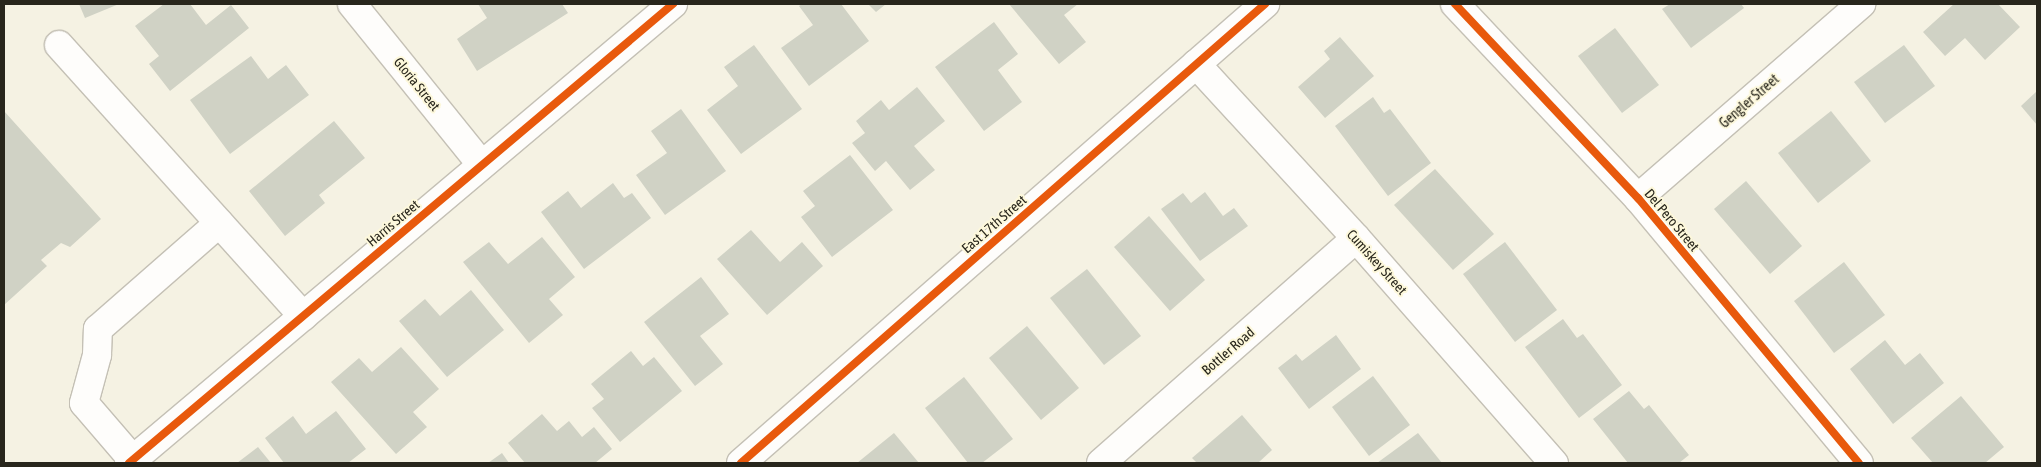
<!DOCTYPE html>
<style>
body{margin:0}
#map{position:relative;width:2041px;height:467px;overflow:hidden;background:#f5f2e3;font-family:"Asap Condensed",sans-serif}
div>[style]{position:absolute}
.building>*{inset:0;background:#d0d2c5}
.roads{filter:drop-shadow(1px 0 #c4c0b5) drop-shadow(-1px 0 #c4c0b5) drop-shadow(0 1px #c4c0b5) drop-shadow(0 -1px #c4c0b5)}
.minor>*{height:28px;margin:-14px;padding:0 14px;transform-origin:14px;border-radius:14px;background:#fefdfb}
.cycleway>*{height:8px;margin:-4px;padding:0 4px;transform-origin:4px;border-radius:4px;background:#e8590c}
span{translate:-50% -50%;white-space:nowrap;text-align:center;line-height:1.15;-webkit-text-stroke:4px #fdf8db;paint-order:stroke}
.street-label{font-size:14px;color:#28261c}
.frame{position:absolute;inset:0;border:5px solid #28261c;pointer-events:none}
</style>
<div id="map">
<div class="building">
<i style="clip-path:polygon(79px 4px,119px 4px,85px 18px)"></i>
<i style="clip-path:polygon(164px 4px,190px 4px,206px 25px,231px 5px,249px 28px,170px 91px,149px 64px,159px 56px,135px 26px)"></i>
<i style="clip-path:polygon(478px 4px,562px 4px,568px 13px,477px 71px,457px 39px,487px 18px)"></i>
<i style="clip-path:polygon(802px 4px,841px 4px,869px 41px,809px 86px,781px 48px,813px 25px,799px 6px)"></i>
<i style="clip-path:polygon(868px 4px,886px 4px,876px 12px)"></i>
<i style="clip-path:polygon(1009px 4px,1078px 4px,1064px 15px,1086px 42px,1059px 64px)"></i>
<i style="clip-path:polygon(1670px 4px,1741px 4px,1744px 8px,1691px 48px,1662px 9px)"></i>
<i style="clip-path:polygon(1954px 4px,1998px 4px,2020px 27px,1985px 60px,1965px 38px,1945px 56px,1923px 32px)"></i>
<i style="clip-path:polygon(994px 22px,1018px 54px,998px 70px,1022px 102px,984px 131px,935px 67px)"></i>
<i style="clip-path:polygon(1615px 28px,1659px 85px,1622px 113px,1578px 56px)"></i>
<i style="clip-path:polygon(1340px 37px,1374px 76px,1325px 118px,1298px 87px,1330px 59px,1324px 51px)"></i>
<i style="clip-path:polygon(754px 45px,802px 109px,741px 154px,707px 110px,738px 86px,724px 67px)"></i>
<i style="clip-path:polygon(1904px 45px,1935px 86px,1885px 123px,1854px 82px)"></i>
<i style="clip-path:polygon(251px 56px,268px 79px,286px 65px,309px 95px,230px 154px,190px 100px)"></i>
<i style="clip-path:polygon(917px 87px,945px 121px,914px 146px,935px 170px,910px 190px,886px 161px,875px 171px,852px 143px,865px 133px,856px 121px,881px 100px,889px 110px)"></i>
<i style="clip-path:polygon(2037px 91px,2037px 125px,2021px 106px)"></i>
<i style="clip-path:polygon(1373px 97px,1384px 113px,1390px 109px,1431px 163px,1388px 196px,1335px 126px)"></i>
<i style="clip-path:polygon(681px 109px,726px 171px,665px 215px,636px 175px,667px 153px,651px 131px)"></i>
<i style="clip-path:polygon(4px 111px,101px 219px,70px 247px,61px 243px,41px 260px,47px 266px,4px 305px)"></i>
<i style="clip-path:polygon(1831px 111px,1871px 161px,1818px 203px,1778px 153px)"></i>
<i style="clip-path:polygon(334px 121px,365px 158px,319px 195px,325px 203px,285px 236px,249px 191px)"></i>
<i style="clip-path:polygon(850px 155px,893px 210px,832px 257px,801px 217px,815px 206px,803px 191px)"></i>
<i style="clip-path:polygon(1435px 169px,1494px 234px,1453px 270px,1394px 205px)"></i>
<i style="clip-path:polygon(1746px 181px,1802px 246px,1770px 274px,1714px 209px)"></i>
<i style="clip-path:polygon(613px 183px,624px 198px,632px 193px,651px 218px,584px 269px,541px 212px,568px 191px,581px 208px)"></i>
<i style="clip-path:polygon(1205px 192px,1223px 216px,1234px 208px,1248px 226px,1200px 261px,1161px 209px,1183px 193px,1191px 203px)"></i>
<i style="clip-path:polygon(1149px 216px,1205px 280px,1170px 311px,1114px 247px)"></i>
<i style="clip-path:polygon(751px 230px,780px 262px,802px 242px,823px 266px,767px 315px,717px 259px)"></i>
<i style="clip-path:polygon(542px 237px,575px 277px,549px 299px,563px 315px,529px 343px,463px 262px,489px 242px,508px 264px)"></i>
<i style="clip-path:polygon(1505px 242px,1557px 310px,1515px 342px,1463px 274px)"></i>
<i style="clip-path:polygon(1844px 262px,1885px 315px,1834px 353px,1794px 301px)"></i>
<i style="clip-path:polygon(1087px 269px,1141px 336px,1104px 365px,1050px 298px)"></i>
<i style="clip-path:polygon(701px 277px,729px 314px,700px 336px,723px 364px,695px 386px,644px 322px)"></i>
<i style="clip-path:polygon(471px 290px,504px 330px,447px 377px,399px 321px,425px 299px,440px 316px)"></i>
<i style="clip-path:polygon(1563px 319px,1577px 338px,1583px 334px,1622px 385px,1579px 418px,1525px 347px)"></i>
<i style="clip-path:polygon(1027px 326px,1079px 388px,1041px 420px,989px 358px)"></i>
<i style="clip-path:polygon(1336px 335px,1361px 369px,1309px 409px,1278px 368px,1296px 354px,1302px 361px)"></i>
<i style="clip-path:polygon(1885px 340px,1905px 365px,1920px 353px,1944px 383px,1893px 424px,1850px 369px)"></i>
<i style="clip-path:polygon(401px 347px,439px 389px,413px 412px,427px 427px,396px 454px,331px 382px,359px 358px,372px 372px)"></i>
<i style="clip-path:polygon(631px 351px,643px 366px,654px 357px,682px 391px,620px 442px,592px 408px,604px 399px,591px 384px)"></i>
<i style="clip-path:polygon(1373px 376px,1410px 425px,1369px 456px,1332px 407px)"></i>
<i style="clip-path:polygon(964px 377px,1013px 439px,982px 463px,968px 463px,925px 408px)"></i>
<i style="clip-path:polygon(1629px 391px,1644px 409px,1649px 405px,1689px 455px,1679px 463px,1628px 463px,1593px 419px)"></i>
<i style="clip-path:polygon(1961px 396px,2004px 447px,1985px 463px,1933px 463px,1911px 438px)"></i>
<i style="clip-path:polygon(336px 411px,366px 449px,348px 463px,284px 463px,265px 438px,293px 416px,306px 434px)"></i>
<i style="clip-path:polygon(542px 414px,557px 431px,569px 421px,582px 437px,594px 427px,612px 449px,595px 463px,525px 463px,508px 443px)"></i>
<i style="clip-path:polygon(1242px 415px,1272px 450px,1258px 463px,1197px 463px,1192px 458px)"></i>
<i style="clip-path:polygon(894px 433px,919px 463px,857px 463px)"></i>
<i style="clip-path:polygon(1418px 433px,1442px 463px,1377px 463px)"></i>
<i style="clip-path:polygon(258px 447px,271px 463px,237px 463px)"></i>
<i style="clip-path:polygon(502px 453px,509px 463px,488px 463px)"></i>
</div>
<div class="roads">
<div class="minor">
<i style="left:352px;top:4px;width:206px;rotate:51.1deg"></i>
<i style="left:1455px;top:4px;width:267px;rotate:46.7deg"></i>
<i style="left:1638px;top:198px;width:345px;rotate:50.2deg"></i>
<i style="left:59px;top:45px;width:365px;rotate:48deg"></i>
<i style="left:1196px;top:64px;width:236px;rotate:47.4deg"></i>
<i style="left:1356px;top:238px;width:300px;rotate:48.7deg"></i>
<i style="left:1638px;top:198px;width:296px;rotate:-41deg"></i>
<i style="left:133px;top:460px;width:75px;rotate:-130.7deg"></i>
<i style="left:84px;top:403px;width:50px;rotate:-74.8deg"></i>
<i style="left:97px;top:355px;width:26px;rotate:-88deg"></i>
<i style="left:98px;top:329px;width:161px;rotate:-41.2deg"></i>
<i style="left:129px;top:463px;width:712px;rotate:-40.16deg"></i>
<i style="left:741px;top:463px;width:697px;rotate:-41.22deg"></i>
<i style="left:1101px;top:463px;width:340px;rotate:-41.4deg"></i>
</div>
</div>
<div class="cycleway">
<i style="left:1455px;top:4px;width:267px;rotate:46.7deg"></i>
<i style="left:1638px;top:198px;width:345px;rotate:50.2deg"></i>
<i style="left:129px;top:463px;width:712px;rotate:-40.16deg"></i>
<i style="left:741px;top:463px;width:697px;rotate:-41.22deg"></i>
</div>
<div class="street-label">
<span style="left:417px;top:84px;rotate:51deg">Gloria Street</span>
<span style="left:1749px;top:101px;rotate:-41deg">Gengler Street</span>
<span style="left:1672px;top:220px;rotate:50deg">Del Pero Street</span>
<span style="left:393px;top:223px;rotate:-40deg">Harris Street</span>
<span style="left:994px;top:224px;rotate:-41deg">East 17th Street</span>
<span style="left:1377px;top:262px;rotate:48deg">Cumiskey Street</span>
<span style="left:1228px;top:351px;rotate:-41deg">Bottler Road</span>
</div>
<div class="frame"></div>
</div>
